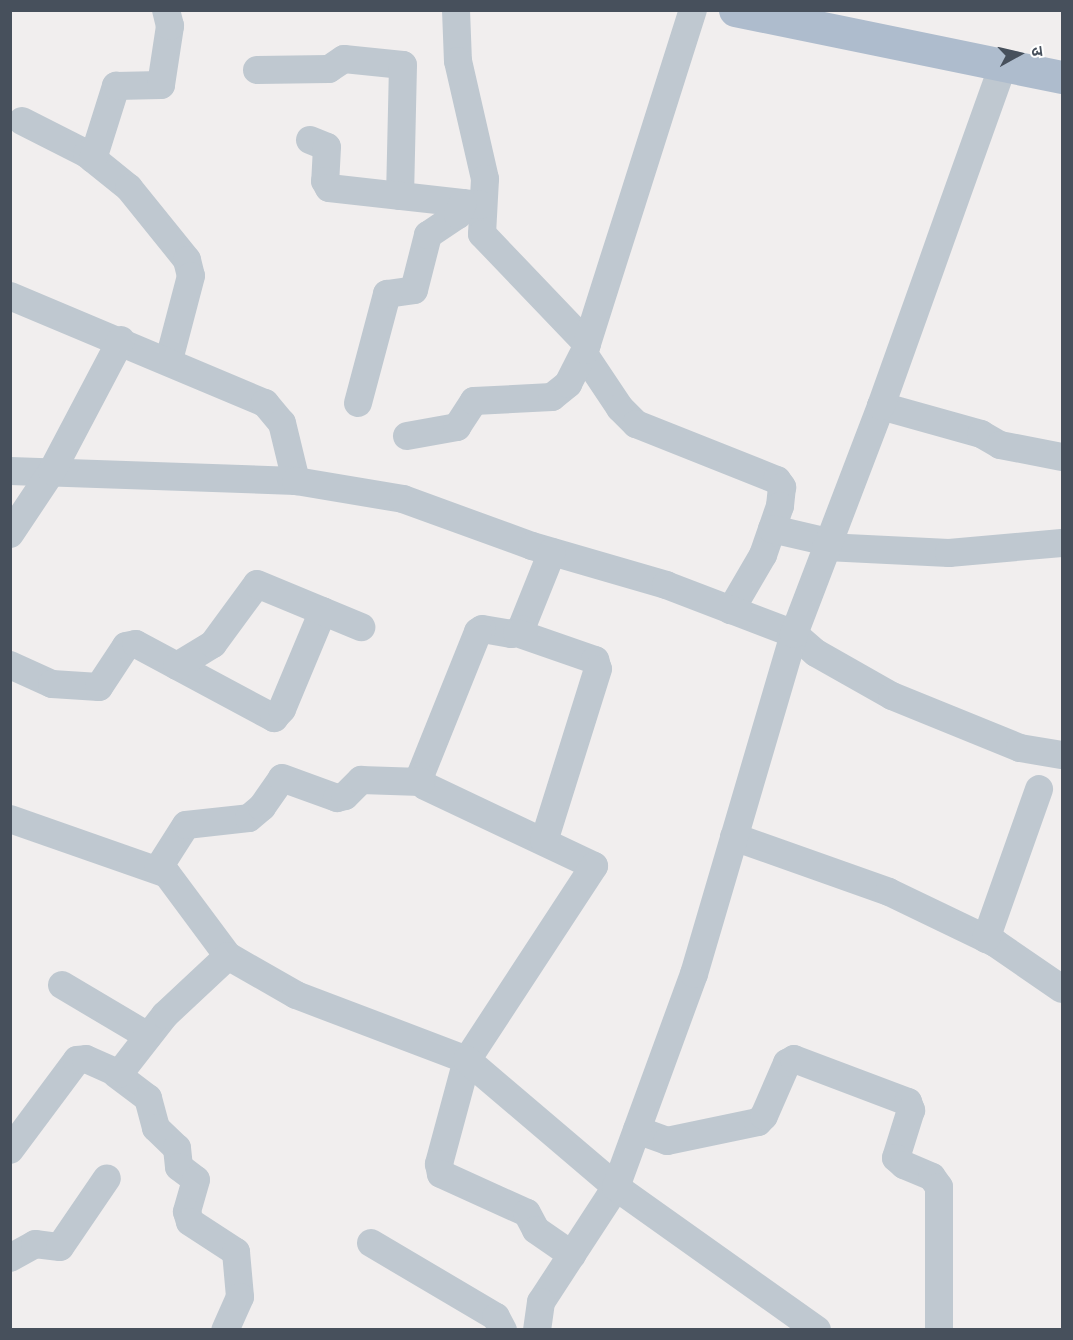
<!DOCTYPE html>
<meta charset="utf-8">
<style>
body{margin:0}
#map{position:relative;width:1073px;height:1340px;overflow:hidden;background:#f1eeee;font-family:Jost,"Noto Sans Devanagari",sans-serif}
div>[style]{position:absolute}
.minor>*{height:28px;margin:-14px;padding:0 14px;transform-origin:14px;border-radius:14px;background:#bfc8d0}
.major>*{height:33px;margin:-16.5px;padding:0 16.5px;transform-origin:16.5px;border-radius:16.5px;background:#aebccd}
span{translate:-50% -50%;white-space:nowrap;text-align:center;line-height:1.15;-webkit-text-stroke:6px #fff;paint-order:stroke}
.frame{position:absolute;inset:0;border:12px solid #47505c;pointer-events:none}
.north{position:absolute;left:989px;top:24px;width:60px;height:60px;-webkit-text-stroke:4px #fff;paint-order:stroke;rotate:82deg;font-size:16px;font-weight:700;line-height:24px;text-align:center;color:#47505c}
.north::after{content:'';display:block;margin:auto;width:21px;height:27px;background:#47505c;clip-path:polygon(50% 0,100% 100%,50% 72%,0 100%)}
</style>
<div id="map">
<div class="minor">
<i style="left:456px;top:10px;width:51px;rotate:87.8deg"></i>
<i style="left:458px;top:61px;width:121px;rotate:77.1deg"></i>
<i style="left:485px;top:179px;width:55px;rotate:93.1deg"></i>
<i style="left:482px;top:234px;width:152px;rotate:46.3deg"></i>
<i style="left:257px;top:70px;width:72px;rotate:-0.8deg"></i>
<i style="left:329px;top:69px;width:18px;rotate:-34deg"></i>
<i style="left:344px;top:59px;width:59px;rotate:5.8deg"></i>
<i style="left:403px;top:65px;width:131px;rotate:91.3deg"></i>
<i style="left:22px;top:121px;width:73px;rotate:26.9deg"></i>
<i style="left:87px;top:154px;width:54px;rotate:39deg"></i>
<i style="left:129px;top:188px;width:92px;rotate:51.1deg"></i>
<i style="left:187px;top:260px;width:16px;rotate:76deg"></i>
<i style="left:191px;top:276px;width:87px;rotate:104.7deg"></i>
<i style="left:310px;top:140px;width:18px;rotate:22deg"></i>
<i style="left:327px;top:147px;width:34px;rotate:93deg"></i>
<i style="left:325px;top:181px;width:8px;rotate:60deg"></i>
<i style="left:329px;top:188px;width:152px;rotate:6.4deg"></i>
<i style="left:93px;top:159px;width:77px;rotate:-72.5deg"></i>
<i style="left:116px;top:86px;width:45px;rotate:-1.3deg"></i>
<i style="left:161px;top:85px;width:60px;rotate:-81.3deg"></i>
<i style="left:170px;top:26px;width:16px;rotate:-104deg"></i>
<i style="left:10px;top:296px;width:277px;rotate:22.8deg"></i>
<i style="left:265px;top:403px;width:26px;rotate:50deg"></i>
<i style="left:282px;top:423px;width:60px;rotate:76.4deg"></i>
<i style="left:584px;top:354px;width:65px;rotate:56.3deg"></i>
<i style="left:620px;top:408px;width:23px;rotate:45deg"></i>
<i style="left:636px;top:424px;width:152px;rotate:21.7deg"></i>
<i style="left:777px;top:480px;width:9px;rotate:54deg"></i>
<i style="left:782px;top:487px;width:19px;rotate:96deg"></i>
<i style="left:780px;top:506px;width:52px;rotate:109.1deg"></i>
<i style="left:763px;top:555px;width:64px;rotate:120.2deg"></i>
<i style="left:358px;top:403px;width:113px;rotate:-75.1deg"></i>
<i style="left:387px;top:294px;width:27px;rotate:-8deg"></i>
<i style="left:414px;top:290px;width:57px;rotate:-75.7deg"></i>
<i style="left:428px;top:235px;width:36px;rotate:-34deg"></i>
<i style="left:458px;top:215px;width:13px;rotate:-67deg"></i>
<i style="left:881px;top:406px;width:104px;rotate:15.6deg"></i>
<i style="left:981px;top:434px;width:22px;rotate:30deg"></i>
<i style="left:1000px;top:445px;width:63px;rotate:11deg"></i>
<i style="left:407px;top:436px;width:51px;rotate:-10.2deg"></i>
<i style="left:457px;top:427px;width:31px;rotate:-57deg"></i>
<i style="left:474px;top:401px;width:78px;rotate:-2.9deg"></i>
<i style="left:552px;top:397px;width:21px;rotate:-39deg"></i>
<i style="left:568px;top:384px;width:38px;rotate:-63deg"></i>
<i style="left:585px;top:350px;width:357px;rotate:-72.4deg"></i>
<i style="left:10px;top:471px;width:286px;rotate:2deg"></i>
<i style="left:296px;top:481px;width:109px;rotate:9.5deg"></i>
<i style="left:403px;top:499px;width:137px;rotate:20deg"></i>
<i style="left:532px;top:546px;width:140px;rotate:16.2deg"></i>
<i style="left:666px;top:585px;width:137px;rotate:20.9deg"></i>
<i style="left:794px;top:634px;width:29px;rotate:41deg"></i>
<i style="left:816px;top:653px;width:87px;rotate:29.5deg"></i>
<i style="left:892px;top:696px;width:138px;rotate:22.1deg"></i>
<i style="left:1020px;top:748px;width:43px;rotate:9.5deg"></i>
<i style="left:772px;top:529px;width:57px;rotate:13.1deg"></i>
<i style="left:10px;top:534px;width:76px;rotate:-56.3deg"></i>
<i style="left:52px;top:471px;width:148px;rotate:-62.2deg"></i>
<i style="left:826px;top:547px;width:123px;rotate:2.8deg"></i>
<i style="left:949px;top:553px;width:113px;rotate:-5.1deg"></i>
<i style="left:552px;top:552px;width:83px;rotate:111.9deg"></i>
<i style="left:521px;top:629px;width:11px;rotate:153deg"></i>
<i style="left:511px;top:634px;width:29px;rotate:-170deg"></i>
<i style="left:482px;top:629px;width:5px;rotate:143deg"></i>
<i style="left:478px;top:632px;width:155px;rotate:111.9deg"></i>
<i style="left:420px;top:776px;width:11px;rotate:63deg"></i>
<i style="left:425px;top:786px;width:187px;rotate:25.3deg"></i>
<i style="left:594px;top:866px;width:232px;rotate:123.2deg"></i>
<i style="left:467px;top:1060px;width:108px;rotate:105.1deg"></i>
<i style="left:439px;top:1164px;width:10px;rotate:79deg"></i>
<i style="left:441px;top:1174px;width:94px;rotate:24.4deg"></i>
<i style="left:527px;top:1213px;width:19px;rotate:62deg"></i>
<i style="left:536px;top:1230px;width:44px;rotate:34.8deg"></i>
<i style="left:517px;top:633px;width:83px;rotate:19.1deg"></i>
<i style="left:595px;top:660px;width:9px;rotate:72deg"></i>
<i style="left:598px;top:669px;width:180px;rotate:107.4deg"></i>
<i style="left:10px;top:665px;width:46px;rotate:24.3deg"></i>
<i style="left:52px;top:684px;width:47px;rotate:3.7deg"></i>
<i style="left:99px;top:687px;width:49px;rotate:-56.6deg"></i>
<i style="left:126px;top:646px;width:10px;rotate:-11deg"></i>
<i style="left:136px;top:644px;width:157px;rotate:28.2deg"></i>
<i style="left:274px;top:718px;width:12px;rotate:-48deg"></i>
<i style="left:282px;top:709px;width:106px;rotate:-67.3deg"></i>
<i style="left:177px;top:666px;width:42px;rotate:-31.4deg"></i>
<i style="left:213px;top:644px;width:74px;rotate:-53.7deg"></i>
<i style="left:257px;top:584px;width:113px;rotate:22.5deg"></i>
<i style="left:10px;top:819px;width:166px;rotate:19.3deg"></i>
<i style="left:167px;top:874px;width:102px;rotate:53.4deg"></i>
<i style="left:228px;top:956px;width:78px;rotate:29.8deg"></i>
<i style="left:296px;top:995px;width:183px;rotate:20.8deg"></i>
<i style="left:467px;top:1060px;width:196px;rotate:40.4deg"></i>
<i style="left:616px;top:1187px;width:137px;rotate:123.1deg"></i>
<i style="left:541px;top:1302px;width:28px;rotate:98deg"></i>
<i style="left:734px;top:837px;width:164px;rotate:19.5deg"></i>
<i style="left:889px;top:892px;width:118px;rotate:25.7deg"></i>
<i style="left:995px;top:943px;width:81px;rotate:34.5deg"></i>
<i style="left:158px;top:869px;width:52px;rotate:-57.5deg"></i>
<i style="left:186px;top:825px;width:63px;rotate:-6.3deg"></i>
<i style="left:249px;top:818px;width:17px;rotate:-40deg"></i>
<i style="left:262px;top:807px;width:35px;rotate:-55deg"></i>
<i style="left:282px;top:778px;width:59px;rotate:20deg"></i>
<i style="left:337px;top:798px;width:8px;rotate:-14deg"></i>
<i style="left:345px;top:796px;width:23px;rotate:-45deg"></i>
<i style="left:361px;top:780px;width:60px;rotate:1.9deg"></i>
<i style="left:986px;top:939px;width:159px;rotate:-70.5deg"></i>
<i style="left:62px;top:985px;width:100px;rotate:30.7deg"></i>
<i style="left:116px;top:1074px;width:40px;rotate:37deg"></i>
<i style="left:148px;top:1098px;width:31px;rotate:75deg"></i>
<i style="left:156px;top:1128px;width:29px;rotate:44deg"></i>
<i style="left:177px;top:1148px;width:19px;rotate:84deg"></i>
<i style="left:179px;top:1167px;width:21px;rotate:37deg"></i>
<i style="left:196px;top:1180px;width:33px;rotate:106deg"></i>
<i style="left:187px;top:1212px;width:10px;rotate:73deg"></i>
<i style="left:190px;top:1222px;width:55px;rotate:33.1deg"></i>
<i style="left:236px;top:1252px;width:45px;rotate:84.9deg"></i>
<i style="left:240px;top:1297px;width:36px;rotate:114deg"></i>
<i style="left:637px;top:1130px;width:32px;rotate:20deg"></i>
<i style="left:667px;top:1141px;width:93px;rotate:-11.8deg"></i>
<i style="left:758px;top:1122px;width:8px;rotate:-45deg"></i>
<i style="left:764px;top:1116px;width:58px;rotate:-66.5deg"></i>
<i style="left:787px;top:1063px;width:8px;rotate:-30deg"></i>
<i style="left:794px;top:1059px;width:122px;rotate:20.7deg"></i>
<i style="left:908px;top:1102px;width:9px;rotate:69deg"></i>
<i style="left:911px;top:1110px;width:50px;rotate:107.4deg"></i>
<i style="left:896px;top:1158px;width:11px;rotate:41deg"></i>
<i style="left:904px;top:1165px;width:30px;rotate:23deg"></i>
<i style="left:932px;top:1177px;width:12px;rotate:55deg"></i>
<i style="left:939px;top:1187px;width:143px;rotate:90deg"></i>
<i style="left:10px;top:1150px;width:112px;rotate:-53.3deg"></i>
<i style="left:77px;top:1060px;width:9px;rotate:-6deg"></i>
<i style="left:86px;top:1059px;width:36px;rotate:24deg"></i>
<i style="left:119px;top:1074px;width:75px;rotate:-52.1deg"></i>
<i style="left:165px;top:1015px;width:86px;rotate:-43.1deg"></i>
<i style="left:371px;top:1243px;width:145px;rotate:30.6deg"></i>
<i style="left:496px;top:1317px;width:15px;rotate:62deg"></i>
<i style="left:10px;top:1258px;width:29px;rotate:-29deg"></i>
<i style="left:35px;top:1244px;width:25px;rotate:7deg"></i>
<i style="left:60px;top:1247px;width:83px;rotate:-55.7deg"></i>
<i style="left:817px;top:1330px;width:247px;rotate:-144.6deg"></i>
<i style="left:616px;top:1187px;width:227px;rotate:-69.9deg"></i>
<i style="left:694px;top:974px;width:354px;rotate:-73.6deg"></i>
<i style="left:794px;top:634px;width:244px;rotate:-69.1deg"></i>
<i style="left:881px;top:406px;width:362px;rotate:-70.3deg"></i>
</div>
<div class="major">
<i style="left:735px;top:10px;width:334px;rotate:11.6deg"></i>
</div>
<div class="frame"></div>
<div class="north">उ</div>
</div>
